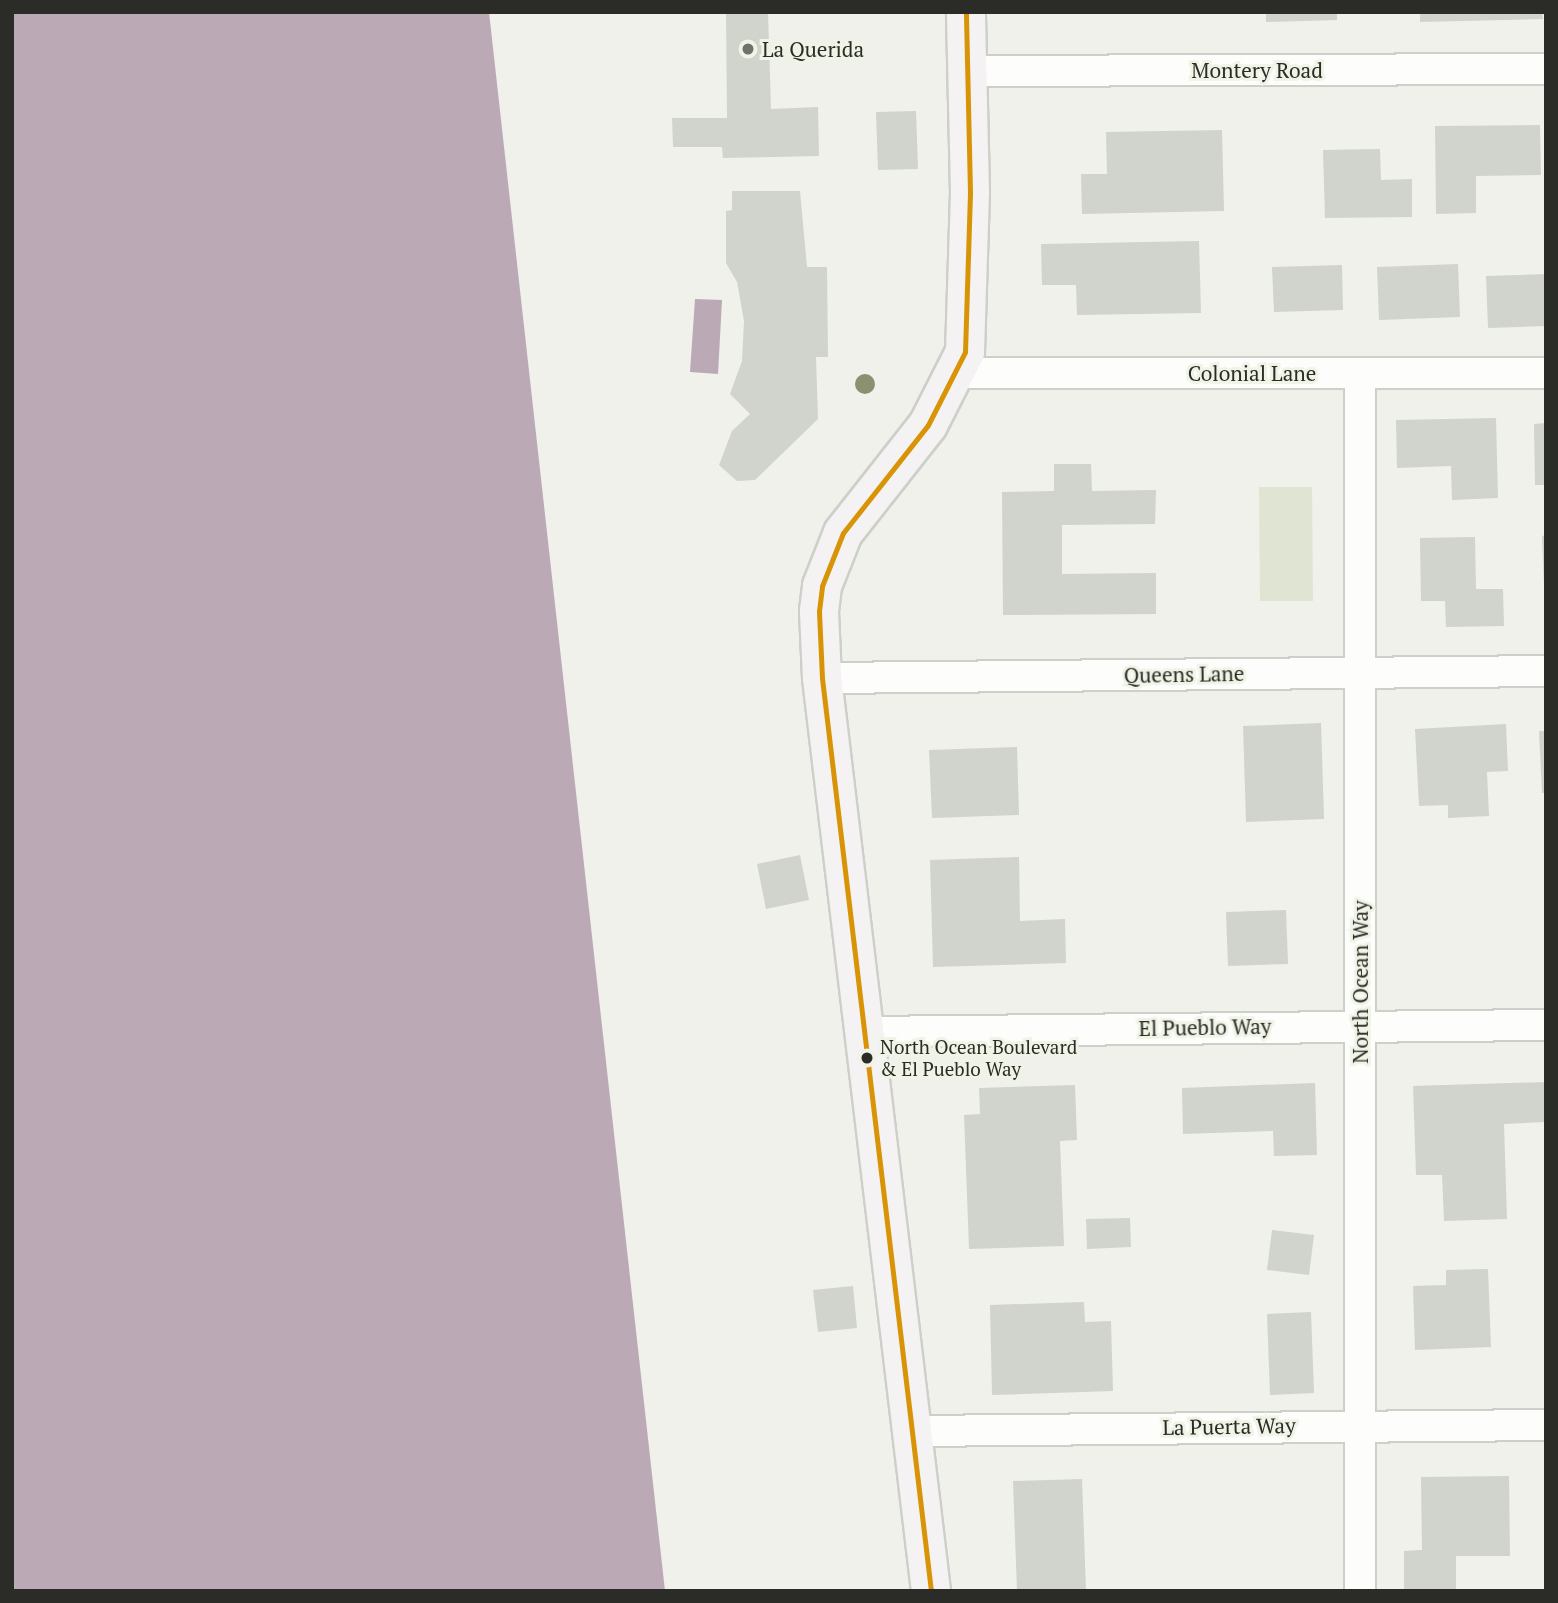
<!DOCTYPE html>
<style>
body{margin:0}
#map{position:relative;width:1558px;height:1603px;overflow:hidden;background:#eff1ea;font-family:"PT Serif",serif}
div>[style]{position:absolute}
.green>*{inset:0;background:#e0e5d3}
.water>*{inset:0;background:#bca9b6}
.building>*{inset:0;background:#d1d3cd}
.roads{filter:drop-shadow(2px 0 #cdcfc9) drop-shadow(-2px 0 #cdcfc9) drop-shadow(0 2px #cdcfc9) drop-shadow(0 -2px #cdcfc9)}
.street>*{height:30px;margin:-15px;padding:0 15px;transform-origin:15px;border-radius:15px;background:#fdfdfc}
.secondary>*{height:38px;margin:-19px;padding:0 19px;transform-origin:19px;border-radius:19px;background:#f4f2f2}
.bus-1>*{height:5px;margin:-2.5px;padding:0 2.5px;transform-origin:2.5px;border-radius:2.5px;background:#d89406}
.trees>*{width:20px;height:20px;margin:-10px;border-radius:50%;background:#8a9070}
.dots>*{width:19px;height:19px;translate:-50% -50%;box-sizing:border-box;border:4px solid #f0f4e7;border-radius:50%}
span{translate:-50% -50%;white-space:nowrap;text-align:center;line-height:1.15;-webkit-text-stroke:6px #f0f4e7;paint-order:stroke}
.bus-label{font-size:19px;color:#2b2c27}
.left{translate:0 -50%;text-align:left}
.poi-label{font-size:21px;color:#2b2c27}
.street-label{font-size:21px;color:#2b2c27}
.frame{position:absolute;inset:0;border:14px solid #2b2c27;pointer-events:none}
</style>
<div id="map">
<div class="green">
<i style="clip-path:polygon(1259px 487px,1312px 487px,1313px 601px,1260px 601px)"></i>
</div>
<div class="water">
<i style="clip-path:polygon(12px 12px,489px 12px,665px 1591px,12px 1591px)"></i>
<i style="clip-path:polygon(695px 299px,722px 300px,718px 374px,690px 372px)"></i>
</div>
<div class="building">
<i style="clip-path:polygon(726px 12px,768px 12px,771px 109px,818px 107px,819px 156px,723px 158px,722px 147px,673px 147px,672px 118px,727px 118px)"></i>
<i style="clip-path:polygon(1266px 12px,1337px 12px,1337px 20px,1266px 22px)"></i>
<i style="clip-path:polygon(1420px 12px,1542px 12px,1543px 19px,1420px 22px)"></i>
<i style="clip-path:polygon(916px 111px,918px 169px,878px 170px,876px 112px)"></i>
<i style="clip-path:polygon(1540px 125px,1541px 175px,1476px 176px,1476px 213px,1436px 214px,1435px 126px)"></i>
<i style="clip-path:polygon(1222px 130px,1224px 211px,1082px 214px,1081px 174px,1107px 174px,1106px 132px)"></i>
<i style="clip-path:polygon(1380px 149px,1381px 180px,1412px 179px,1412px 217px,1325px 218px,1323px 150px)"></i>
<i style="clip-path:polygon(732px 191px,800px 191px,807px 267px,827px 267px,828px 357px,816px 357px,818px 419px,755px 480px,737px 481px,719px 465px,732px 431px,750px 414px,730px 394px,742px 361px,744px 321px,737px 282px,726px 263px,726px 211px,732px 210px)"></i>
<i style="clip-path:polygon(1199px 241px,1201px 313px,1077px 315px,1076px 285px,1042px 285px,1041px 244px)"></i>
<i style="clip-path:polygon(1458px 264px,1460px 317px,1379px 320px,1377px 267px)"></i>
<i style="clip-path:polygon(1342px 265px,1343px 310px,1274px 312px,1272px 267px)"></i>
<i style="clip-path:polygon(1546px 274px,1546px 326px,1488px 328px,1486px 276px)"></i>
<i style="clip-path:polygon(1496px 418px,1498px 498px,1452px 500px,1451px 466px,1397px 468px,1396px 420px)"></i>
<i style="clip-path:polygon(1546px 423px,1546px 485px,1535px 485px,1534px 424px)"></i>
<i style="clip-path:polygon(1054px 464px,1091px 464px,1092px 491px,1156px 490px,1155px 524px,1062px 525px,1062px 574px,1156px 573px,1156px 614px,1003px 615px,1002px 492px,1054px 491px)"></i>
<i style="clip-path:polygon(1546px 535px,1546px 586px,1544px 586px,1542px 536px)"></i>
<i style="clip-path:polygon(1475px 537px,1476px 589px,1503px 589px,1504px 626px,1446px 627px,1445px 601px,1421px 601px,1420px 538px)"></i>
<i style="clip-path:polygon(1321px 723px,1324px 819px,1246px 822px,1243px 726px)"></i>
<i style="clip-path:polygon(1506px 724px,1508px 771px,1487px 772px,1489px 816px,1448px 818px,1448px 805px,1419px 806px,1415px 729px)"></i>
<i style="clip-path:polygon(1539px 731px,1546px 731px,1546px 793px,1542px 793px)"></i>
<i style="clip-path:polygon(1017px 747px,1019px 815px,932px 818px,929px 750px)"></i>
<i style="clip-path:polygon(800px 855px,809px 900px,766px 909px,757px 864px)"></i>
<i style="clip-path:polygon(1019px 857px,1020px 921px,1065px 919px,1066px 963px,933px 967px,930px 860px)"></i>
<i style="clip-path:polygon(1286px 910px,1288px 964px,1228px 966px,1226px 912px)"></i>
<i style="clip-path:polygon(1546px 1082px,1546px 1122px,1504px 1124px,1507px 1219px,1444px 1221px,1442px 1175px,1416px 1175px,1413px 1086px)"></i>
<i style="clip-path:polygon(1315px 1083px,1317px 1155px,1274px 1156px,1273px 1131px,1183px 1134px,1182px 1088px)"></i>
<i style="clip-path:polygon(1075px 1085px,1077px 1140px,1060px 1141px,1064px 1246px,969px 1249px,964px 1115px,980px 1114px,979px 1088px)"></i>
<i style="clip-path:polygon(1130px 1218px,1131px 1247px,1087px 1249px,1086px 1219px)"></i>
<i style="clip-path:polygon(1272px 1230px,1314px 1235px,1309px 1275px,1267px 1270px)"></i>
<i style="clip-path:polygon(1488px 1269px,1491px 1347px,1415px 1350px,1413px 1286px,1446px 1285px,1446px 1270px)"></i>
<i style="clip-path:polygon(853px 1286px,857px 1328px,818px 1332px,813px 1290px)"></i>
<i style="clip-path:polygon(1084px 1302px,1085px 1322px,1111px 1321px,1113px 1391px,992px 1395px,990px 1305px)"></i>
<i style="clip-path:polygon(1311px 1312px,1314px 1393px,1270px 1395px,1267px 1314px)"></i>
<i style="clip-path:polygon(1509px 1476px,1510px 1556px,1456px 1556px,1456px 1591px,1404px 1591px,1404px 1551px,1422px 1550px,1421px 1477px)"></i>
<i style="clip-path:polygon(1082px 1479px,1086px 1591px,1017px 1591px,1013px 1481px)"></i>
</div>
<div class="roads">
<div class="street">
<i style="left:967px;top:71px;width:579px;rotate:-0.2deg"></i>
<i style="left:959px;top:373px;width:587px"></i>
<i style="left:1360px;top:373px;width:1218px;rotate:90deg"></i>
<i style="left:822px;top:678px;width:724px;rotate:-0.55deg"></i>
<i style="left:863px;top:1032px;width:683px;rotate:-0.59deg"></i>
<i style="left:912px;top:1431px;width:634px;rotate:-0.54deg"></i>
</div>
<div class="secondary">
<i style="left:931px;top:1591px;width:919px;rotate:-96.81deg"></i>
<i style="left:822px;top:678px;width:67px;rotate:-92.6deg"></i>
<i style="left:819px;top:611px;width:25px;rotate:-83deg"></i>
<i style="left:822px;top:586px;width:57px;rotate:-68.4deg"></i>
<i style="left:843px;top:533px;width:137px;rotate:-51.8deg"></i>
<i style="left:928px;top:425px;width:82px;rotate:-63.1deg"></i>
<i style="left:965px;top:352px;width:160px;rotate:-88.2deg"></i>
<i style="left:970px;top:192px;width:180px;rotate:-91.3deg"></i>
</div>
</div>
<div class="bus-1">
<i style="left:931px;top:1591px;width:919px;rotate:-96.81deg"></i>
<i style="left:822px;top:678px;width:67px;rotate:-92.6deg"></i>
<i style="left:819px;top:611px;width:25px;rotate:-83deg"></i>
<i style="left:822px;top:586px;width:57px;rotate:-68.4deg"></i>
<i style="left:843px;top:533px;width:137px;rotate:-51.8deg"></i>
<i style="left:928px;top:425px;width:82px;rotate:-63.1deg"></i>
<i style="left:965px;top:352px;width:160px;rotate:-88.2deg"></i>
<i style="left:970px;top:192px;width:180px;rotate:-91.3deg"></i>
</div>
<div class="trees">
<i style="left:865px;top:384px"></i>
</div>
<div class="dots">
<i style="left:748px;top:49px;background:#70716b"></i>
<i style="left:867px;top:1058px;background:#2b2c27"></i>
</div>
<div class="bus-label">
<span class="left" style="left:880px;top:1058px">North Ocean Boulevard<br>&amp; El Pueblo Way</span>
</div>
<div class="poi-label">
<span class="left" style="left:762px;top:49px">La Querida</span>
</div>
<div class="street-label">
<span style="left:1257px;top:70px">Montery Road</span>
<span style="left:1252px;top:373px">Colonial Lane</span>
<span style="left:1184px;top:674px;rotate:-1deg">Queens Lane</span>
<span style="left:1360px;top:982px;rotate:-90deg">North Ocean Way</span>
<span style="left:1205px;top:1027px;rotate:-1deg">El Pueblo Way</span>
<span style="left:1229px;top:1426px;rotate:-1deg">La Puerta Way</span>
</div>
<div class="frame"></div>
</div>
